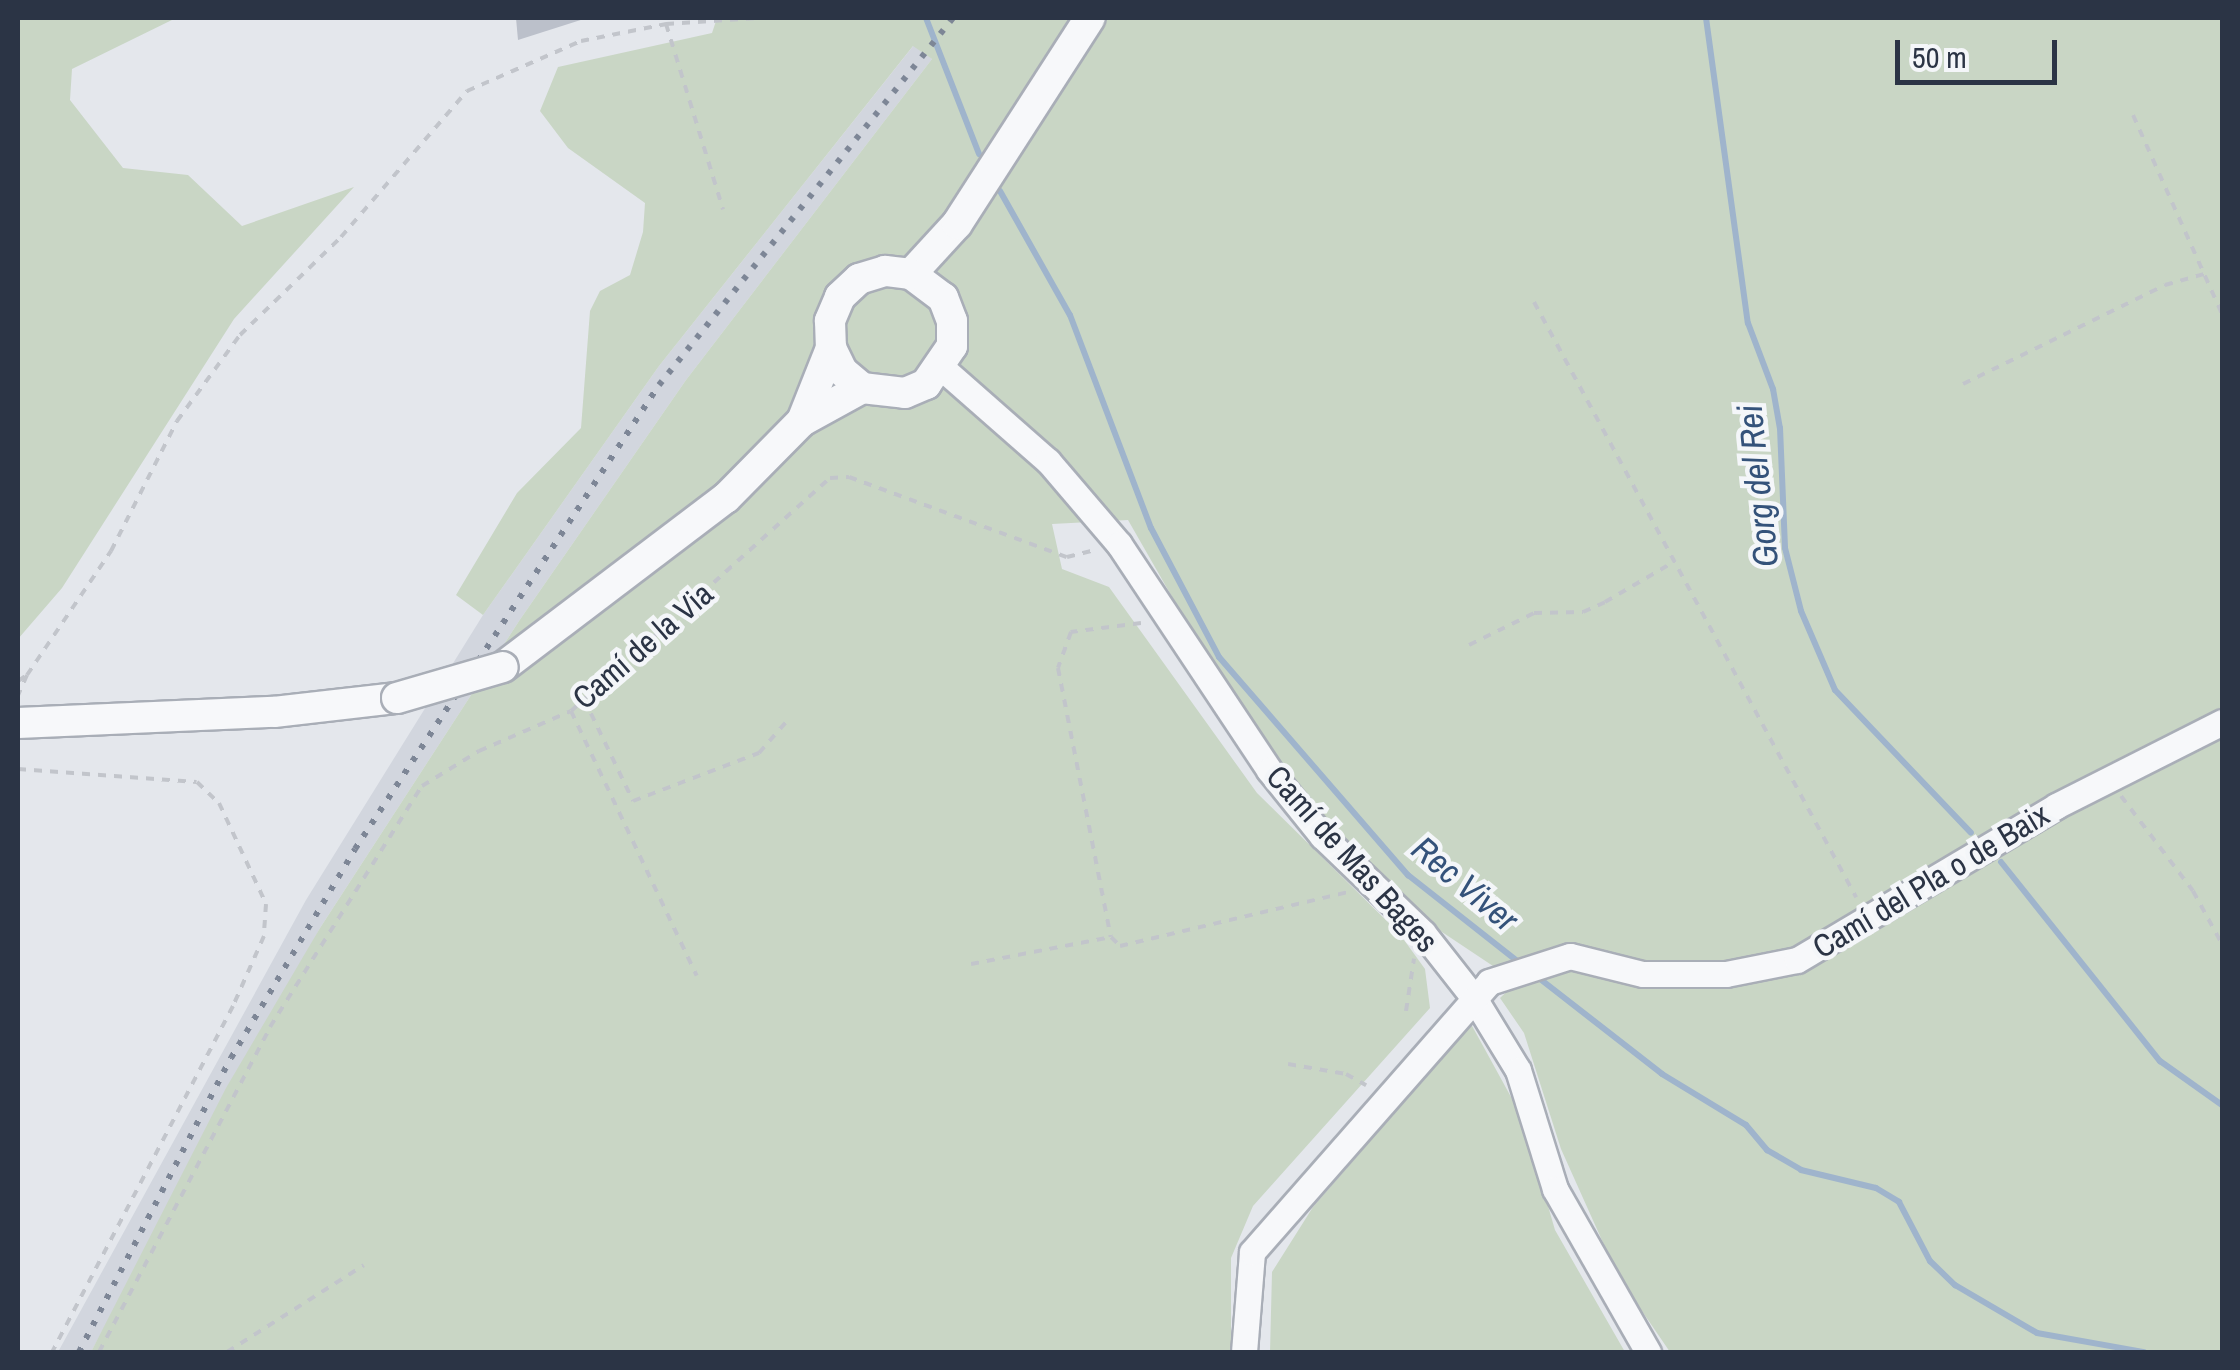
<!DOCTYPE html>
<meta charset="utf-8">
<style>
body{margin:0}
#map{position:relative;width:2240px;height:1370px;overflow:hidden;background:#e4e7ec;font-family:"Archivo Narrow",sans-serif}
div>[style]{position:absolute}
.built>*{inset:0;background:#d2d6de}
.green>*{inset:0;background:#c9d6c5}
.stream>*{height:6px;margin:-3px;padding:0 3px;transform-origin:3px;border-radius:3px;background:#9fb4cc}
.building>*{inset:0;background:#bbc0ca}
.path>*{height:4px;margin-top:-2px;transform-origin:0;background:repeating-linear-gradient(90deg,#c2c5cb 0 8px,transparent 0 16px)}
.roads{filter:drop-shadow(2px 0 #a9aeb7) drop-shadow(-2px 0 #a9aeb7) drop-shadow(0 2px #a9aeb7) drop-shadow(0 -2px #a9aeb7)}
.minor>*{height:25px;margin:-12.5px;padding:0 12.5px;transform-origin:12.5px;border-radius:12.5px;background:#f7f8fa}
.tertiary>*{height:30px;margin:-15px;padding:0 15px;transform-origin:15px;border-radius:15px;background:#f7f8fa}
.rail>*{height:6px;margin-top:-3px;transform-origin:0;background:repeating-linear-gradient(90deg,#7d8696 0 5px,transparent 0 15px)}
.bridges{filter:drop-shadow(2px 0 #a9aeb7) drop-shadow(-2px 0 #a9aeb7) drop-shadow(0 2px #a9aeb7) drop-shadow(0 -2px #a9aeb7)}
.tertiary-bridge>*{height:30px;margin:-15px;padding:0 15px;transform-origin:15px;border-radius:15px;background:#f7f8fa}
span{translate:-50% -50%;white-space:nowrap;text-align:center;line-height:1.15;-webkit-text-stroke:9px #f4f6f9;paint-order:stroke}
.street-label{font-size:32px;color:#2b3445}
.water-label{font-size:35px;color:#34527a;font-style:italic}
.frame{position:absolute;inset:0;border:20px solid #2b3445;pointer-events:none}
.scale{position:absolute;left:1895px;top:40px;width:162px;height:45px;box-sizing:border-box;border:5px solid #2b3445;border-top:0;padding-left:12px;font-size:30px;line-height:35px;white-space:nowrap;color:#2b3445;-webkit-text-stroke:8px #f4f6f9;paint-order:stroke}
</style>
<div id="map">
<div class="built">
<i style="clip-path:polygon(914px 45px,932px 59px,686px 380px,519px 621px,320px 928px,91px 1352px,58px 1352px,306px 900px,483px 615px,659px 366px)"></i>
</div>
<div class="green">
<i style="clip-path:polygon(18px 18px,176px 18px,72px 69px,70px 100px,123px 168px,188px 175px,242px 226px,354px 187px,234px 319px,62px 588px,18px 639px)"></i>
<i style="clip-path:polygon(717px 18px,2222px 18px,2222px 1352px,1670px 1352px,1618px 1276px,1561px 1149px,1524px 1033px,1500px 998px,1517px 982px,1418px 916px,1326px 821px,1218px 677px,1128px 520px,1052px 524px,1062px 569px,1109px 587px,1257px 793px,1399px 933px,1425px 969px,1430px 1008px,1253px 1206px,1231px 1258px,1231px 1352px,91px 1352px,226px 1088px,320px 928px,519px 621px,686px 380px,932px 59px,913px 46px,659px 366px,483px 615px,456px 595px,517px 493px,581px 428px,590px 311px,600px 291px,630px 275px,643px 232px,645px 203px,568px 148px,540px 111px,558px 67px,712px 33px)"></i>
<i style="clip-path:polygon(1471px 1024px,1522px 1117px,1555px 1230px,1625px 1352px,1270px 1352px,1272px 1272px,1313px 1207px)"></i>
</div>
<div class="stream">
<i style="left:926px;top:18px;width:146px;rotate:68.7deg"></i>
<i style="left:1706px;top:18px;width:308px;rotate:82.2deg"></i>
<i style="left:1748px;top:323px;width:71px;rotate:69.3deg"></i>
<i style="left:1773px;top:389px;width:40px;rotate:80deg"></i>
<i style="left:1780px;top:428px;width:120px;rotate:87.6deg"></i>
<i style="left:1785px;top:548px;width:65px;rotate:75.7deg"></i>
<i style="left:1801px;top:611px;width:86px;rotate:66.7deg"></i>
<i style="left:1835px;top:690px;width:197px;rotate:46.4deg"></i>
<i style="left:1000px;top:191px;width:142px;rotate:60.6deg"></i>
<i style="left:1070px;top:315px;width:228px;rotate:69.2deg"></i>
<i style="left:1151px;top:528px;width:146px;rotate:62.2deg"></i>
<i style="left:1219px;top:657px;width:289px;rotate:49.1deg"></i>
<i style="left:1408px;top:875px;width:144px;rotate:38.2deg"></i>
<i style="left:2001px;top:862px;width:255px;rotate:51.4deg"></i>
<i style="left:2160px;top:1061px;width:76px;rotate:35.4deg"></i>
<i style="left:1535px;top:975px;width:161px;rotate:37.9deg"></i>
<i style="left:1662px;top:1074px;width:98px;rotate:31.3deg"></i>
<i style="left:1746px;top:1125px;width:33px;rotate:50deg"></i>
<i style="left:1767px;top:1150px;width:39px;rotate:30deg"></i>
<i style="left:1801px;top:1170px;width:77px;rotate:13.5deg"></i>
<i style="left:1876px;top:1188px;width:27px;rotate:31deg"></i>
<i style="left:1899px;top:1202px;width:67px;rotate:62.3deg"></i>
<i style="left:1930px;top:1261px;width:35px;rotate:44deg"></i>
<i style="left:1955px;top:1285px;width:95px;rotate:30.3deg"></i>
<i style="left:2037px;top:1333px;width:109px;rotate:10.1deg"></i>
</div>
<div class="building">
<i style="clip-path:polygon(516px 18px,587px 18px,518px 40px)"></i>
</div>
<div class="path">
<i style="left:666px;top:24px;width:194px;rotate:72.9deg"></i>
<i style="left:2133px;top:115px;width:218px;rotate:65.9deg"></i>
<i style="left:1534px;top:302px;width:677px;rotate:61.58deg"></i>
<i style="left:1963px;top:384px;width:225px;rotate:-26.1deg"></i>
<i style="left:2165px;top:285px;width:41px;rotate:-15.8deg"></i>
<i style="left:1141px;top:623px;width:71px;rotate:172.7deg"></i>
<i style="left:1071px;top:632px;width:38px;rotate:110deg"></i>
<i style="left:1058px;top:668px;width:274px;rotate:78.9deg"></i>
<i style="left:1111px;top:937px;width:13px;rotate:45deg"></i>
<i style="left:1120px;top:946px;width:234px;rotate:-13.3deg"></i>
<i style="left:1469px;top:645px;width:72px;rotate:-26.2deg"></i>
<i style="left:1534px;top:613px;width:49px;rotate:-1.2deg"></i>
<i style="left:1583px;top:612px;width:24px;rotate:-24deg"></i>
<i style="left:1605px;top:602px;width:75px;rotate:-30.3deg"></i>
<i style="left:27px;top:675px;width:150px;rotate:-55.9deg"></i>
<i style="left:111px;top:551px;width:146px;rotate:-63.1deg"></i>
<i style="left:177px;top:421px;width:107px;rotate:-53.8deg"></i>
<i style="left:240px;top:335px;width:141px;rotate:-44.1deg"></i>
<i style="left:341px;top:237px;width:193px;rotate:-49.2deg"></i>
<i style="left:467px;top:91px;width:124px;rotate:-23.7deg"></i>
<i style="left:581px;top:41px;width:87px;rotate:-11.3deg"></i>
<i style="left:666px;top:24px;width:92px;rotate:-3.7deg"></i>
<i style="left:18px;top:681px;width:11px;rotate:-34deg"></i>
<i style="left:27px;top:675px;width:22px;rotate:114deg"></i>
<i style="left:584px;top:699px;width:113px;rotate:64.3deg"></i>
<i style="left:633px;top:801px;width:135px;rotate:-20.9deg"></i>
<i style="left:759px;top:753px;width:41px;rotate:-48.9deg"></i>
<i style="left:571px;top:711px;width:293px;rotate:64.6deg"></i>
<i style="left:18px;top:769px;width:179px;rotate:4.2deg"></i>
<i style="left:197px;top:782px;width:30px;rotate:44deg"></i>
<i style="left:219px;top:803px;width:111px;rotate:65deg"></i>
<i style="left:266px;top:904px;width:32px;rotate:94deg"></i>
<i style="left:264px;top:936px;width:77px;rotate:113.9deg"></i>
<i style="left:233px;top:1006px;width:390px;rotate:117.6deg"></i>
<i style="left:2121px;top:796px;width:119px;rotate:52.8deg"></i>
<i style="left:2193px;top:891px;width:60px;rotate:61.3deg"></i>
<i style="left:971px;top:964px;width:143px;rotate:-10.9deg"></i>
<i style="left:1406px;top:1011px;width:53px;rotate:-81.3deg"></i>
<i style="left:1288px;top:1064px;width:59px;rotate:9.8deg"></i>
<i style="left:1346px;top:1074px;width:23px;rotate:29deg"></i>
<i style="left:99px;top:1352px;width:367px;rotate:-62.2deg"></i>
<i style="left:270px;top:1027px;width:285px;rotate:-57.8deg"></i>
<i style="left:422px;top:786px;width:67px;rotate:-31.6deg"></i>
<i style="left:479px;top:751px;width:100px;rotate:-23.5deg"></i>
<i style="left:571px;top:711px;width:348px;rotate:-42deg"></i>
<i style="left:830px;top:478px;width:19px;rotate:-3deg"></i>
<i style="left:849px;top:477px;width:232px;rotate:20.2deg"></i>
<i style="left:1067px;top:557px;width:30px;rotate:-14deg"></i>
<i style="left:227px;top:1352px;width:162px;rotate:-32.4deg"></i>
</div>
<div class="roads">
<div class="minor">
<i style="left:942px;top:368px;width:141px;rotate:41.3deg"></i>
<i style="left:1048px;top:461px;width:109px;rotate:49.5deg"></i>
<i style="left:1119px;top:544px;width:271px;rotate:56.4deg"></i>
<i style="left:1269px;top:770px;width:85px;rotate:51.2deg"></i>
<i style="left:1322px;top:836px;width:140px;rotate:43.8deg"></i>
<i style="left:1423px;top:933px;width:83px;rotate:51.9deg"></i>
<i style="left:1474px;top:998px;width:84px;rotate:58.6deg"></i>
<i style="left:1518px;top:1070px;width:125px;rotate:72.7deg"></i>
<i style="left:1555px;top:1189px;width:188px;rotate:60.3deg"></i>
<i style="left:1244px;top:1352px;width:100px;rotate:-85.4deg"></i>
<i style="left:1252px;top:1252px;width:359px;rotate:-48.7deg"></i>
<i style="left:1489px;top:982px;width:85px;rotate:-17.8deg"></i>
<i style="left:1570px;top:956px;width:75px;rotate:13.9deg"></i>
<i style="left:1643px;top:974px;width:83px"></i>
<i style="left:1726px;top:974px;width:72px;rotate:-11.2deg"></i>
<i style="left:1797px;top:960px;width:301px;rotate:-30.7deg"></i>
<i style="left:2056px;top:806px;width:186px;rotate:-26.8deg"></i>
</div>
<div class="tertiary">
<i style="left:911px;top:274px;width:68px;rotate:-47.4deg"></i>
<i style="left:957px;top:224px;width:245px;rotate:-57.2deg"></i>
<i style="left:802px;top:421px;width:79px;rotate:-68.3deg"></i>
<i style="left:503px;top:667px;width:280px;rotate:-37.2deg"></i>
<i style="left:726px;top:498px;width:108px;rotate:-45.4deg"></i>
<i style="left:802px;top:421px;width:68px;rotate:-28.8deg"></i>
<i style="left:862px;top:388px;width:43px;rotate:6.6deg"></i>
<i style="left:905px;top:393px;width:23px;rotate:-23deg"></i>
<i style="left:926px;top:384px;width:46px;rotate:-55.6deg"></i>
<i style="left:952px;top:346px;width:25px;rotate:-90deg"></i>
<i style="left:952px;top:321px;width:25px;rotate:-111deg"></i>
<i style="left:943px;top:298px;width:40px;rotate:-143deg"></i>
<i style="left:911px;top:274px;width:26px;rotate:-173deg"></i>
<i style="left:885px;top:271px;width:27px;rotate:163deg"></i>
<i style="left:859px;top:279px;width:26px;rotate:137deg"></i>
<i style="left:840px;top:297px;width:26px;rotate:113deg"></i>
<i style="left:830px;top:321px;width:27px;rotate:88deg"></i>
<i style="left:831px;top:348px;width:25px;rotate:64deg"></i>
<i style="left:842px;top:371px;width:26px;rotate:40deg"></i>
<i style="left:18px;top:723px;width:256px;rotate:-2.5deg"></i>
<i style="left:274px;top:712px;width:124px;rotate:-6.5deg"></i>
</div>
</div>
<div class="rail">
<i style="left:79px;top:1352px;width:331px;rotate:-62.7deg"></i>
<i style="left:231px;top:1058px;width:243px;rotate:-59.3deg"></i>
<i style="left:355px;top:849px;width:555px;rotate:-56.77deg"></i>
<i style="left:659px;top:385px;width:470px;rotate:-51.3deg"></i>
</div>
<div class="bridges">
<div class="tertiary-bridge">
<i style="left:397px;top:698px;width:110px;rotate:-16.3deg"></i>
</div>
</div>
<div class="street-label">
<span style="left:643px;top:646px;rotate:-41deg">Camí de la Via</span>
<span style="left:1352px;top:859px;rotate:48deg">Camí de Mas Bages</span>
<span style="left:1931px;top:881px;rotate:-31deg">Camí del Pla o de Baix</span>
</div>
<div class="water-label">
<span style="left:1758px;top:486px;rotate:-96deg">Gorg del Rei</span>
<span style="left:1465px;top:884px;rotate:40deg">Rec Viver</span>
</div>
<div class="frame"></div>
<div class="scale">50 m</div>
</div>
